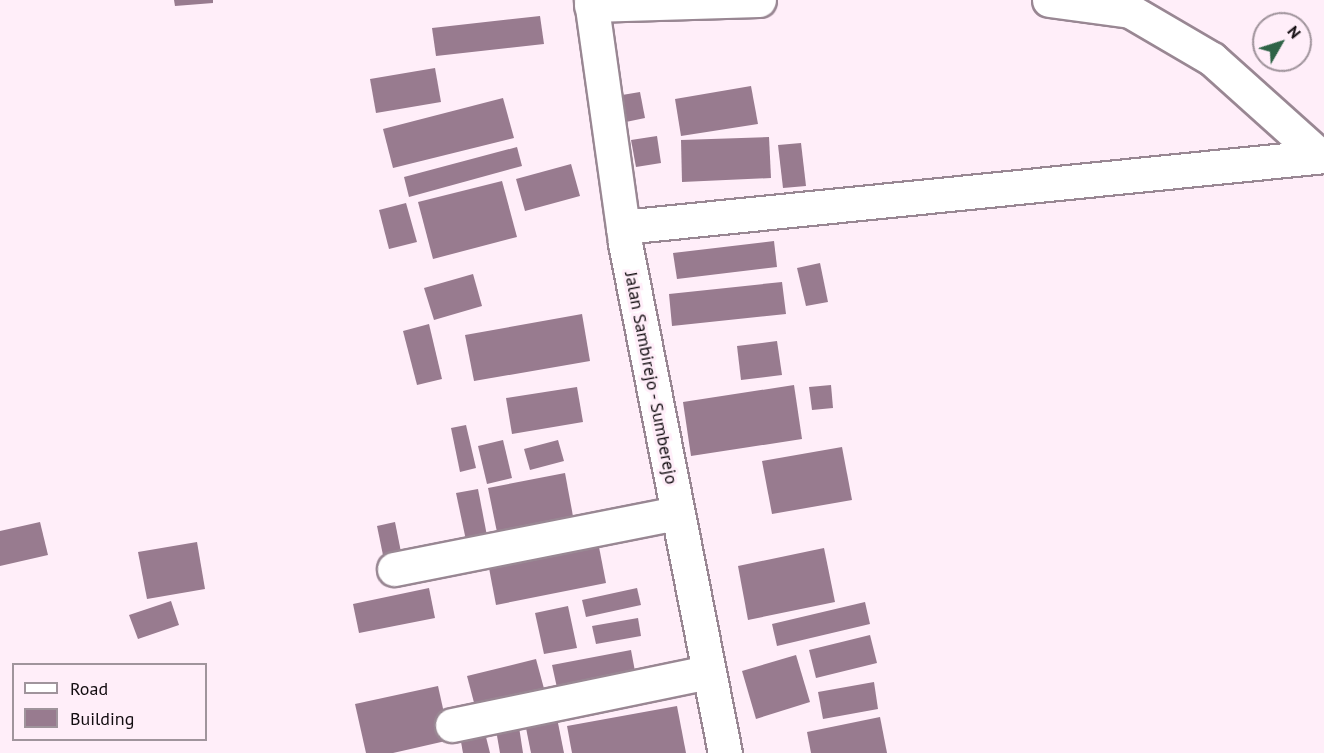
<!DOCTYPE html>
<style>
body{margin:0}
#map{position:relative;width:1324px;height:753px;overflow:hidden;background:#ffeef9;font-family:"PT Sans",sans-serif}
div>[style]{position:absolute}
.building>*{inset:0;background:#987b8f}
.roads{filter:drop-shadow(2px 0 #998793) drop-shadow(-2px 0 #998793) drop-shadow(0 2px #998793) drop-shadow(0 -2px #998793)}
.minor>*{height:33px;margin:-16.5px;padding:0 16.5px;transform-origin:16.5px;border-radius:16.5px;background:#fff}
.secondary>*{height:33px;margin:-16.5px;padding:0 16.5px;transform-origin:16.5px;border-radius:16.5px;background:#fff}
span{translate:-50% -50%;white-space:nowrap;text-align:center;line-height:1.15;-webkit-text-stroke:6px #ffeef9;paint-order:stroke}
.street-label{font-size:18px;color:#120c10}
.legend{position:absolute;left:12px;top:663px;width:195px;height:78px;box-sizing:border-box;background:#ffeef9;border:2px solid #a0949c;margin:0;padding:8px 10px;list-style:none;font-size:18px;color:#120c10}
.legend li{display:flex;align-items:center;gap:12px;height:30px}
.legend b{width:30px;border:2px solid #a0949c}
.north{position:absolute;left:1252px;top:12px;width:60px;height:60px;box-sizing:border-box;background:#ffeef9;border:2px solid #a0949c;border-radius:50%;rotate:51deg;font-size:16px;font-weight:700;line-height:24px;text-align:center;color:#120c10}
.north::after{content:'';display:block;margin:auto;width:21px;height:27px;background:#2f6347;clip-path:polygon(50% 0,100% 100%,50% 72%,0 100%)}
</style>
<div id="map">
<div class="building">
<i style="clip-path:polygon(174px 0,213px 0,213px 3px,175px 6px)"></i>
<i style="clip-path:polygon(540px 16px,544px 44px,436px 56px,432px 28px)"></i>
<i style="clip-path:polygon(435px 68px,441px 102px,376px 113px,370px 79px)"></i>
<i style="clip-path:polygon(751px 86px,758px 124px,681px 136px,675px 99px)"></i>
<i style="clip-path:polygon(640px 92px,645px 118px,621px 123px,616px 96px)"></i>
<i style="clip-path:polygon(503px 98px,514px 138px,393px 168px,383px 129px)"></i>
<i style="clip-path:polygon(657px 136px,661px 163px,636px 167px,631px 140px)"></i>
<i style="clip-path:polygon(769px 137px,771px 178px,682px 182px,681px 140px)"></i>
<i style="clip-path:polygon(801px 143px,806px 186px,783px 188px,778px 145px)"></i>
<i style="clip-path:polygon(517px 147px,522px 166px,409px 197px,404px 177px)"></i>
<i style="clip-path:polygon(571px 164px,580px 196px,525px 211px,516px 179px)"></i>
<i style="clip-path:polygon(502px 181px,517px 237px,433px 259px,418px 202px)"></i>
<i style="clip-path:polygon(406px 203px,417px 242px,389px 249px,379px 210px)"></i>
<i style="clip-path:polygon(774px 241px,777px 267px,677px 279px,673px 253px)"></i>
<i style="clip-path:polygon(820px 263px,828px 302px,806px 306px,797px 268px)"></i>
<i style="clip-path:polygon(473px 274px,482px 306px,434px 320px,424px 288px)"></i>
<i style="clip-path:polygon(782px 282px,786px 314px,672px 326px,669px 294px)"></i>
<i style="clip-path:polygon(582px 314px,590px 361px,474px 381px,465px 335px)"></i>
<i style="clip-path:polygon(429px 324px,442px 379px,417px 385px,403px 331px)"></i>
<i style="clip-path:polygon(777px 341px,782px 375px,741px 380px,737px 346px)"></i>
<i style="clip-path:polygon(794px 385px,802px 439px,691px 456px,683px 402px)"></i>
<i style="clip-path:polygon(831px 385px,833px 408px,812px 410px,809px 387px)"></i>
<i style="clip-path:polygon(577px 387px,583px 422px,512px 434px,506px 398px)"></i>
<i style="clip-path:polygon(466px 425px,476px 468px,460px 472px,451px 428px)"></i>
<i style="clip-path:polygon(503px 440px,512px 478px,487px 484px,478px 446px)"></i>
<i style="clip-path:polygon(558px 440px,564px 461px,530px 470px,524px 449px)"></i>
<i style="clip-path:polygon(842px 447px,852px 500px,772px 514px,762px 461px)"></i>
<i style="clip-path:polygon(565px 473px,575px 527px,499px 542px,488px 488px)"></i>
<i style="clip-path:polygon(478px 489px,488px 541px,467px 545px,456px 493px)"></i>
<i style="clip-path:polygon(40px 522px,48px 555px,0 566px,0 531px)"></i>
<i style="clip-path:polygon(395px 522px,402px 557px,384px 560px,377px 526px)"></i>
<i style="clip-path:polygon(197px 542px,205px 589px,147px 599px,138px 552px)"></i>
<i style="clip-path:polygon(599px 547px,606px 583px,496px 605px,489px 568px)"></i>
<i style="clip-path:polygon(824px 548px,835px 602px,748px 620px,738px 566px)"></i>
<i style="clip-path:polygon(429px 588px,435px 618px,359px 633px,353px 604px)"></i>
<i style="clip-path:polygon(637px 588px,641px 605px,586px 617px,582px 600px)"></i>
<i style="clip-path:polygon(171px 601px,179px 625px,138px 639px,129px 615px)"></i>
<i style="clip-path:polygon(865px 602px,870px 624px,777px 646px,772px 624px)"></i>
<i style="clip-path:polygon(568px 606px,577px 648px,544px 654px,535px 613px)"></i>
<i style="clip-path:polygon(638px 618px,641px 636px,596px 644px,592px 626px)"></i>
<i style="clip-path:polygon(870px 635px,877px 663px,816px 678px,809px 650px)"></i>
<i style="clip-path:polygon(631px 650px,637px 682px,559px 697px,552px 665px)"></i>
<i style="clip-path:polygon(796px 655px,810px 702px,756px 719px,742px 671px)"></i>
<i style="clip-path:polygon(536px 659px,546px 696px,477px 714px,467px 676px)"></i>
<i style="clip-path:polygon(874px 682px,878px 709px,823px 719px,818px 692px)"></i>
<i style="clip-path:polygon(438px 686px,450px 740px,393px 753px,366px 753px,355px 704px)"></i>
<i style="clip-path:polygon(677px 706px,686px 753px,572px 753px,567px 726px)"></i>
<i style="clip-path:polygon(880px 717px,887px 753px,811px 753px,807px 732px)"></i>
<i style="clip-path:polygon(557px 718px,564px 753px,531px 753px,525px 723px)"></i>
<i style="clip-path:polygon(519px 727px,523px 753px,500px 753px,496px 730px)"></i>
<i style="clip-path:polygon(486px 737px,490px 753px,463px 753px,461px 742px)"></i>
</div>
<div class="roads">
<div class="minor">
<i style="left:1049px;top:0;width:82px;rotate:7.7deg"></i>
<i style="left:1130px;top:11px;width:95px;rotate:30.3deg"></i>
<i style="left:1212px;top:59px;width:145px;rotate:41.9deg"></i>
<i style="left:591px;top:5px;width:168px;rotate:-1.7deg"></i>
<i style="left:623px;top:227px;width:705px;rotate:-5.78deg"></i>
<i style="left:394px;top:569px;width:288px;rotate:-11.2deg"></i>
<i style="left:452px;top:725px;width:261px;rotate:-11.7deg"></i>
</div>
<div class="secondary">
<i style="left:591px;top:0;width:245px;rotate:82deg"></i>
<i style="left:625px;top:243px;width:520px;rotate:78.91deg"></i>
</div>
</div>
<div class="street-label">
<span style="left:651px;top:378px;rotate:79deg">Jalan Sambirejo - Sumberejo</span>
</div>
<ul class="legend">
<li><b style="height:8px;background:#fff"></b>Road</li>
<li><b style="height:16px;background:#987b8f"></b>Building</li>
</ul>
<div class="north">N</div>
</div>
